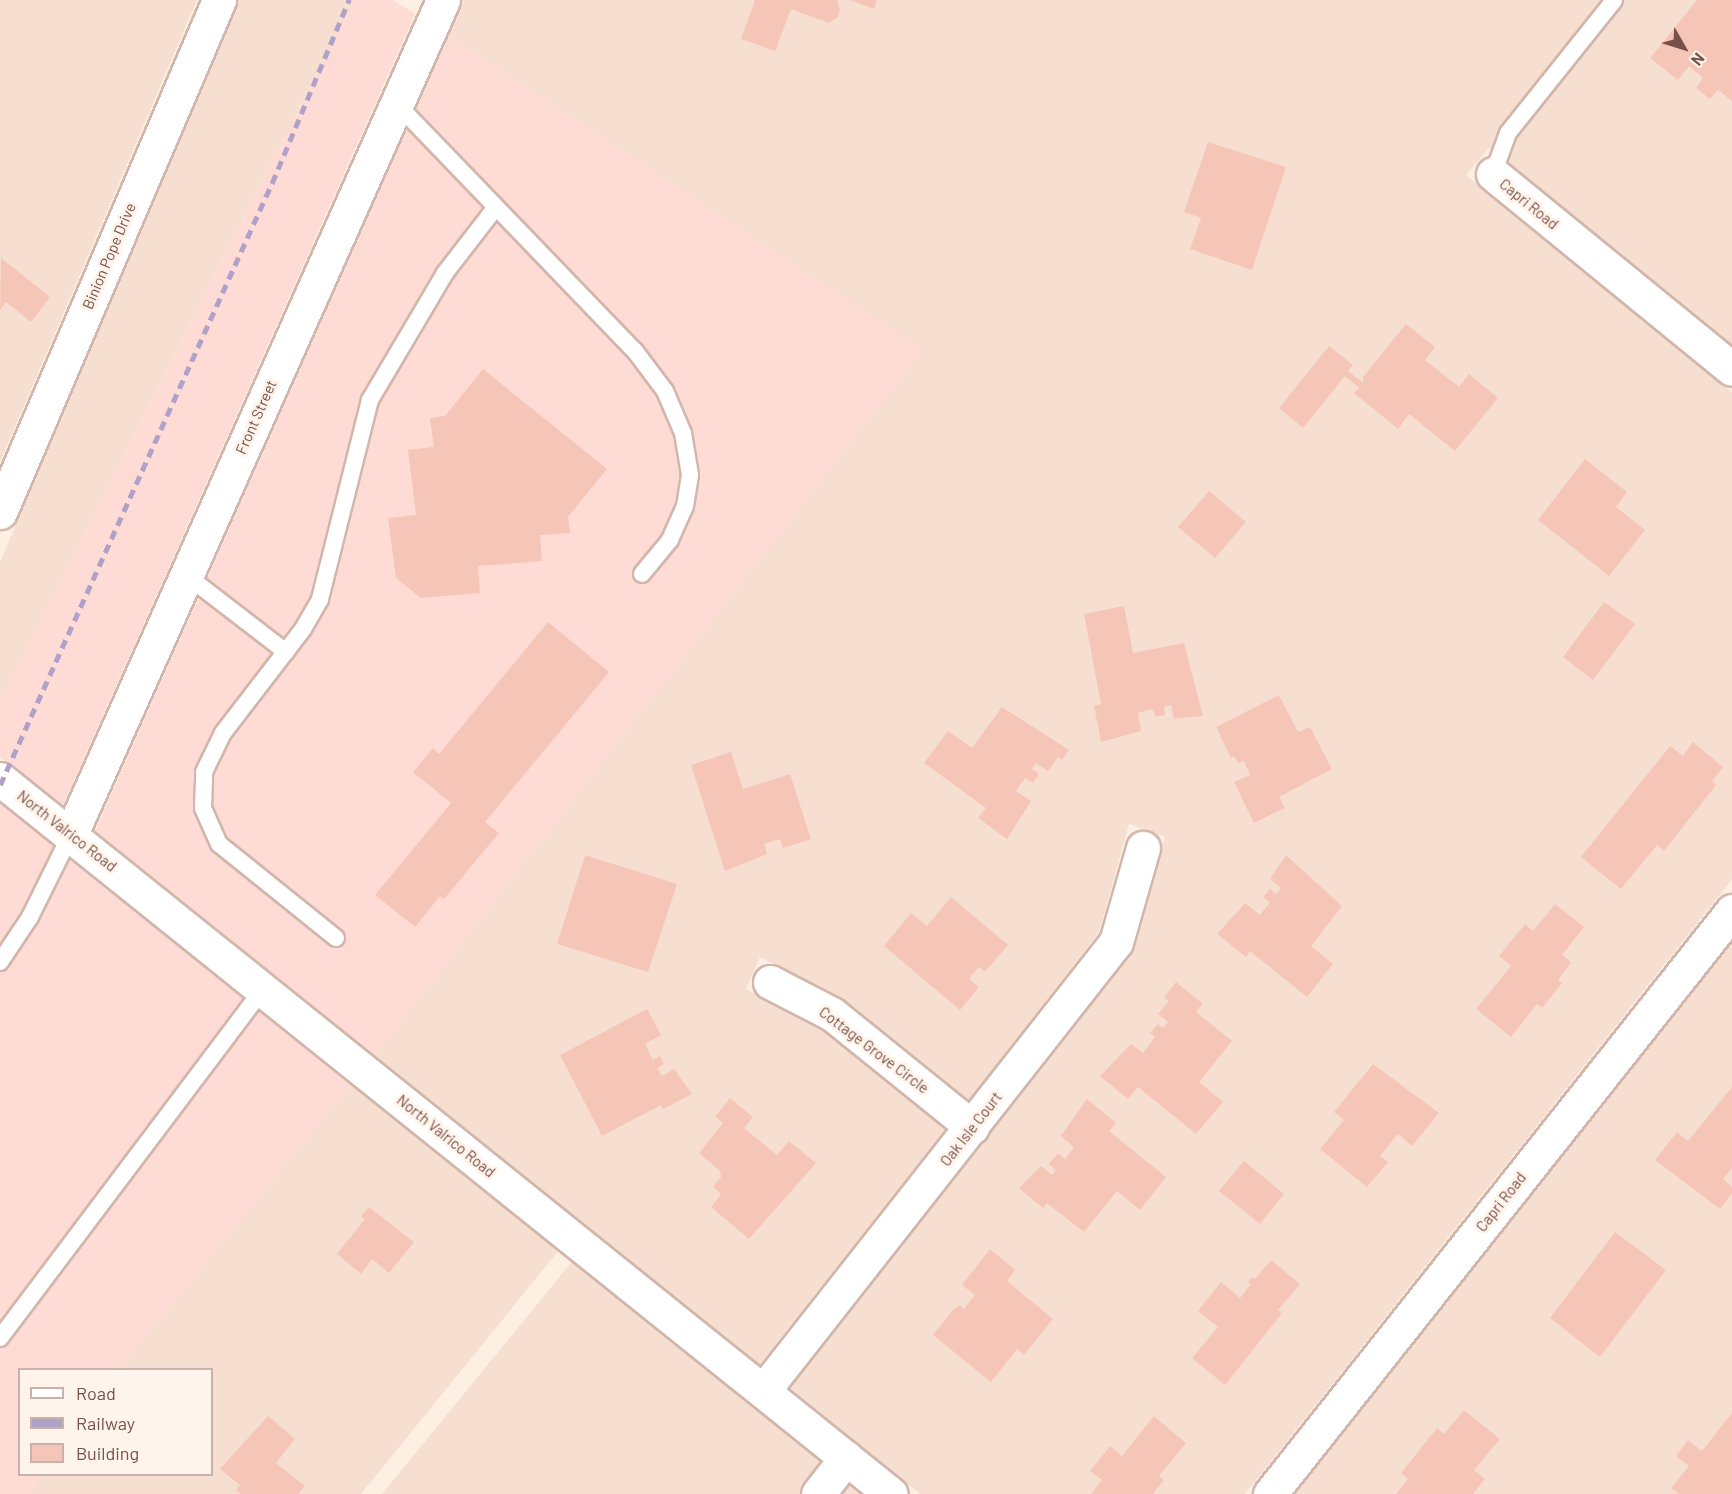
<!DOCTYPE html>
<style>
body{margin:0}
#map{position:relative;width:1732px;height:1494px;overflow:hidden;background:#feefe3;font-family:Barlow,sans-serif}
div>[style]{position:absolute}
.residential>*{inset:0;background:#f6dfd1}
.commercial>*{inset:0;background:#ffdbd6}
.building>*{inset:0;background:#f5c6b8}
.roads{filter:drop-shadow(2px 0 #d2b6ab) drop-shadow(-2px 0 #d2b6ab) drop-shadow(0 2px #d2b6ab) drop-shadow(0 -2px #d2b6ab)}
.lane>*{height:16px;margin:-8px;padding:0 8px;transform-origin:8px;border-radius:8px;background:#fff}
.street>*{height:33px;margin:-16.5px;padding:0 16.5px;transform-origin:16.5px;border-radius:16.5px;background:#fff}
.secondary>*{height:33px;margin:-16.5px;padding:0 16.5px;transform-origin:16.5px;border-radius:16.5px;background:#fff}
.rail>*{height:4.5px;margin-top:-2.25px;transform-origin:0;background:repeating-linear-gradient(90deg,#afa1c8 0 9px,transparent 0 15px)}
span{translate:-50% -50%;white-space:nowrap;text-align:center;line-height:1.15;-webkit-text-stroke:6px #fff4eb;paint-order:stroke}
.street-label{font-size:15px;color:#785047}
.legend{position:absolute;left:18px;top:1368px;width:195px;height:108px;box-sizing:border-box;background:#fff4eb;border:2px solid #c9b2a9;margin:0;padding:8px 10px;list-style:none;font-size:18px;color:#785047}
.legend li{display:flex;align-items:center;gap:12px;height:30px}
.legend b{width:30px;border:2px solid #c9b2a9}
.north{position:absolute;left:1654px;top:18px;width:60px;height:60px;-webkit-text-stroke:4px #fff4eb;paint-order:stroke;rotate:129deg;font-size:16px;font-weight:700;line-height:24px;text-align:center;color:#785047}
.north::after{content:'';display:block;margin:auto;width:21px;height:27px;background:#785047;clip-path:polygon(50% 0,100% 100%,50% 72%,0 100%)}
</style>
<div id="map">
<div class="residential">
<i style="clip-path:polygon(0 0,197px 0,0 462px)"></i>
<i style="clip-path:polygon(240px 0,354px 0,0 700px,0 562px)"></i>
<i style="clip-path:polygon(465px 0,1732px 0,1732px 347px,1489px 148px,1466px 175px,1732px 392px,1732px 879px,1245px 1494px,920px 1494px,789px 1390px,1132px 954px,1165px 837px,1129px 824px,1099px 932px,968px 1101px,843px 1000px,760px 957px,746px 989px,823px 1029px,946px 1128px,759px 1365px,374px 1056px,922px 350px,448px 36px)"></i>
<i style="clip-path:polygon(1732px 943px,1732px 1494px,1295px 1494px)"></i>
<i style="clip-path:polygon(352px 1083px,559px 1250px,361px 1494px,29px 1494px,38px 1475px,212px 1474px,212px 1370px,119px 1369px)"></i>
<i style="clip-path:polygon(575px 1258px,860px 1494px,382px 1494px)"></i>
</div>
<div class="commercial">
<i style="clip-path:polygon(354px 0,393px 0,415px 14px,63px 805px,0 757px,0 700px)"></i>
<i style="clip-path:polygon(448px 36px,923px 349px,374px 1056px,95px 831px)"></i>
<i style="clip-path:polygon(0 801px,352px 1083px,119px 1369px,20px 1370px,20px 1474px,38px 1475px,29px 1494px,0 1494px)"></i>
</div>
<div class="building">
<i style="clip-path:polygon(755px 0,837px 0,840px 9px,837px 18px,829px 23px,791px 9px,775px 51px,741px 39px)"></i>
<i style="clip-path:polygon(850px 0,877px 0,874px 9px)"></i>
<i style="clip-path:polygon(1697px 0,1732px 0,1732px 101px,1718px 90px,1710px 99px,1696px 88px,1703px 78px,1689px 66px,1678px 80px,1650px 58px)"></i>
<i style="clip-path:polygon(1208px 142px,1286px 167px,1252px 270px,1190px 249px,1201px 218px,1184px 212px)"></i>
<i style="clip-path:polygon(1px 258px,50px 297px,31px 322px,6px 302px,0 310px)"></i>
<i style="clip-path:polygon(1406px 324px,1435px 347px,1425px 360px,1459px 387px,1469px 374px,1498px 398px,1455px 451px,1409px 414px,1398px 429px,1354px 393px,1359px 388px,1345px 376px,1303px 428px,1279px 408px,1329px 346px,1353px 365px,1348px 371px,1363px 383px,1363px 377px)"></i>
<i style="clip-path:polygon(483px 369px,607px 469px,568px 517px,570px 533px,540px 535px,542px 561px,478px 566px,480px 593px,421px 598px,396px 578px,388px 518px,416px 515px,408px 450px,434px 447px,430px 418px,445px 416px)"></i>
<i style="clip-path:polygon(1585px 459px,1627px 492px,1616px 507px,1645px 530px,1609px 576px,1538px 520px)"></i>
<i style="clip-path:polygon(1209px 491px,1246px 522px,1215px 558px,1178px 527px)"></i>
<i style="clip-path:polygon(1604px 602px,1635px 624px,1593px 680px,1563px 657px)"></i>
<i style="clip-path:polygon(1124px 606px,1133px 653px,1184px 643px,1203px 716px,1174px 719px,1171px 705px,1164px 707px,1165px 715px,1155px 717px,1153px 709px,1138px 713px,1141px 731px,1101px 742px,1094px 706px,1101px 704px,1084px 614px)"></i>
<i style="clip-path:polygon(548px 622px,609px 672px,485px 822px,499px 833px,444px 899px,440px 896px,415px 927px,375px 895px,451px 803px,413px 772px,433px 748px,439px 754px)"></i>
<i style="clip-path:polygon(1279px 695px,1298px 732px,1310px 727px,1332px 769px,1279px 797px,1285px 808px,1254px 823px,1234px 782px,1250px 775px,1244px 761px,1238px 763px,1234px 756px,1231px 758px,1216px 727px)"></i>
<i style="clip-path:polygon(1002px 707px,1069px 750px,1062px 760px,1058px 757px,1048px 771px,1036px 763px,1032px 769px,1039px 774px,1033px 783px,1025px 778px,1016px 791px,1031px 801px,1007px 839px,978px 818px,986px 808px,924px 763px,948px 731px,972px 748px)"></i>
<i style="clip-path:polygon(1693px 742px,1723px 767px,1712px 781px,1716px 785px,1664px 851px,1657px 845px,1621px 889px,1581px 857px,1670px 746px,1683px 756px)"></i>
<i style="clip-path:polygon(731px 752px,743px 789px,790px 774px,811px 839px,783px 848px,780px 839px,764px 844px,767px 854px,725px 871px,691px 765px)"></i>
<i style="clip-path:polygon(585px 855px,677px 884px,648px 972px,557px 944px)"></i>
<i style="clip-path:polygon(1286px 855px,1342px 906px,1311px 946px,1333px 964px,1307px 997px,1250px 951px,1246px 957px,1217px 934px,1245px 903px,1260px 915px,1270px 902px,1263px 897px,1270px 889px,1276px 894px,1281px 888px,1270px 879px)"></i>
<i style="clip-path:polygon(951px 897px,1008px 945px,985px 972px,979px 967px,969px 979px,979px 987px,960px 1010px,884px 946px,911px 913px,927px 926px)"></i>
<i style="clip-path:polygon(1555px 904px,1584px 927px,1562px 955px,1571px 962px,1558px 980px,1562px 983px,1542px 1008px,1537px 1004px,1511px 1037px,1476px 1009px,1511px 966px,1499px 956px,1525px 924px,1533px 931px)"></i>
<i style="clip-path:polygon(1176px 982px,1203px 1004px,1196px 1012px,1232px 1041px,1199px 1082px,1223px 1102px,1196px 1134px,1138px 1087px,1128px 1099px,1100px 1076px,1131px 1044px,1143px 1053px,1155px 1037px,1150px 1033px,1158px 1024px,1163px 1028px,1168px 1022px,1158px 1014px,1169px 1001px,1164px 997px)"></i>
<i style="clip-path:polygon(647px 1009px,661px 1035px,645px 1044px,653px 1060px,660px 1056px,664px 1064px,657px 1068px,662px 1076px,674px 1069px,692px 1094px,663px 1109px,661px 1105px,602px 1136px,560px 1055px)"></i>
<i style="clip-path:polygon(1373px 1064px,1439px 1113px,1412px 1146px,1398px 1134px,1380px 1156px,1388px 1162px,1367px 1187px,1320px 1149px,1344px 1120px,1334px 1112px)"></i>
<i style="clip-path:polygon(1732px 1087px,1732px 1168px,1723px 1179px,1732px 1187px,1732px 1193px,1720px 1209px,1655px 1160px,1677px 1132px,1688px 1141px)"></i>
<i style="clip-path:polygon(730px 1098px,753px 1117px,744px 1128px,777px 1155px,789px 1141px,816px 1163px,749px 1239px,711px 1207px,721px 1194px,713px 1187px,721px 1177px,720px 1171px,699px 1153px,723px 1123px,715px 1117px)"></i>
<i style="clip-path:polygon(1087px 1099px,1116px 1123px,1109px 1131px,1166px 1177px,1140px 1210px,1117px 1191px,1084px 1232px,1047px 1203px,1043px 1208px,1019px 1188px,1041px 1166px,1052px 1175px,1056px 1170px,1049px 1164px,1058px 1153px,1065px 1159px,1074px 1147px,1061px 1136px)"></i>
<i style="clip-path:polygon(1244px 1161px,1284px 1194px,1260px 1224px,1219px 1191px)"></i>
<i style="clip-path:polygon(369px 1207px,414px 1242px,389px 1273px,372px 1259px,361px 1274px,337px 1254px,365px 1219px,361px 1216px)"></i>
<i style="clip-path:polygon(1615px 1232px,1666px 1270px,1600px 1357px,1550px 1318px)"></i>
<i style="clip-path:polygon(990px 1249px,1015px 1270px,1007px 1281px,1053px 1319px,1024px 1355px,1017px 1349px,991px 1382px,933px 1335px,953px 1310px,960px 1305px,964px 1309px,975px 1295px,962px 1285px)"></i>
<i style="clip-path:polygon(1271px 1260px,1300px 1284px,1278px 1310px,1282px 1313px,1225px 1385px,1192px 1358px,1218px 1327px,1198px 1311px,1221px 1282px,1240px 1298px,1251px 1284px,1248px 1282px,1252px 1277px,1255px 1279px)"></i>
<i style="clip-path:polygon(1464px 1410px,1500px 1439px,1474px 1470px,1485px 1479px,1473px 1494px,1396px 1494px,1408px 1479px,1401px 1473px,1437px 1428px,1444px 1434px)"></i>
<i style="clip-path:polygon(1732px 1413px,1732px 1494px,1679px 1494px,1671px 1488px,1689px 1466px,1676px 1456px,1688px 1440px,1702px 1451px)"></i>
<i style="clip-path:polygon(268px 1416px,295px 1439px,276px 1463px,305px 1486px,298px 1494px,241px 1494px,236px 1490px,240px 1485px,220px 1469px)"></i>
<i style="clip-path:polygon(1154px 1416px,1186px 1443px,1159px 1476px,1164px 1480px,1153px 1494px,1091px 1494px,1102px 1480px,1090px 1471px,1110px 1446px,1122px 1456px)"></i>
</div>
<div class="roads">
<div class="lane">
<i style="left:395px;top:102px;width:346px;rotate:46.1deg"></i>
<i style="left:635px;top:351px;width:50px;rotate:53.1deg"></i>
<i style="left:665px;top:391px;width:46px;rotate:66.8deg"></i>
<i style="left:683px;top:433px;width:43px;rotate:80.5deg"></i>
<i style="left:690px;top:475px;width:31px;rotate:99deg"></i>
<i style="left:685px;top:506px;width:37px;rotate:114deg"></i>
<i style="left:670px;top:540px;width:44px;rotate:129.5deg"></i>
<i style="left:1493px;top:174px;width:44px;rotate:-69.9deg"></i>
<i style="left:1508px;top:133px;width:170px;rotate:-51.4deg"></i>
<i style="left:186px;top:575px;width:126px;rotate:37.6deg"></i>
<i style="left:336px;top:938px;width:150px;rotate:-141.2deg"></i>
<i style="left:219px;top:844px;width:39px;rotate:-114deg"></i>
<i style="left:203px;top:808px;width:36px;rotate:-88deg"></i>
<i style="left:204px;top:772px;width:43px;rotate:-64deg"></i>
<i style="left:223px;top:733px;width:131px;rotate:-52.4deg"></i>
<i style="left:303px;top:629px;width:34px;rotate:-60deg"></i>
<i style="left:320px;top:599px;width:205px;rotate:-75.9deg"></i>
<i style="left:370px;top:400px;width:147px;rotate:-59.4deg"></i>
<i style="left:445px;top:273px;width:83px;rotate:-52.3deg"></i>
<i style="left:0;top:962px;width:54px;rotate:-56.3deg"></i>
<i style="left:30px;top:917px;width:93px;rotate:-63.7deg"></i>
<i style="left:0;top:1338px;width:437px;rotate:-53deg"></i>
</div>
<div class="street">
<i style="left:1493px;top:174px;width:308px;rotate:39.2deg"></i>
<i style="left:0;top:512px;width:557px;rotate:-66.84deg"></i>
<i style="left:770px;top:982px;width:70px;rotate:27.3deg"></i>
<i style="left:832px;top:1014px;width:180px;rotate:38.9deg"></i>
<i style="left:763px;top:1391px;width:571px;rotate:-51.83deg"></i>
<i style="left:1116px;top:942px;width:98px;rotate:-74deg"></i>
<i style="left:818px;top:1494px;width:46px;rotate:-52.1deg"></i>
<i style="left:1270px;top:1494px;width:744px;rotate:-51.6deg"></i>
</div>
<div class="secondary">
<i style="left:0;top:779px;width:1142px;rotate:38.75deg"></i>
<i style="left:71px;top:834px;width:913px;rotate:-65.96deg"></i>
</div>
</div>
<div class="rail">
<i style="left:0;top:785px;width:661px;rotate:-65.69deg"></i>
<i style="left:272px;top:183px;width:199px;rotate:-67.2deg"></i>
</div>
<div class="street-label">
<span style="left:1529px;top:204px;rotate:39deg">Capri Road</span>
<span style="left:109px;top:256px;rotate:-67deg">Binion Pope Drive</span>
<span style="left:256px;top:417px;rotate:-66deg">Front Street</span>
<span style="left:67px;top:831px;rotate:38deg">North Valrico Road</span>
<span style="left:874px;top:1050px;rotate:37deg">Cottage Grove Circle</span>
<span style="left:971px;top:1129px;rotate:-52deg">Oak Isle Court</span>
<span style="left:446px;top:1136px;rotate:39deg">North Valrico Road</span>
<span style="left:1501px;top:1202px;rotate:-52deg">Capri Road</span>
</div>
<ul class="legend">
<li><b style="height:8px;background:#fff"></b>Road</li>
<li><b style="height:8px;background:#afa1c8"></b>Railway</li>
<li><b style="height:16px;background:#f5c6b8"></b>Building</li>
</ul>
<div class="north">N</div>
</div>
